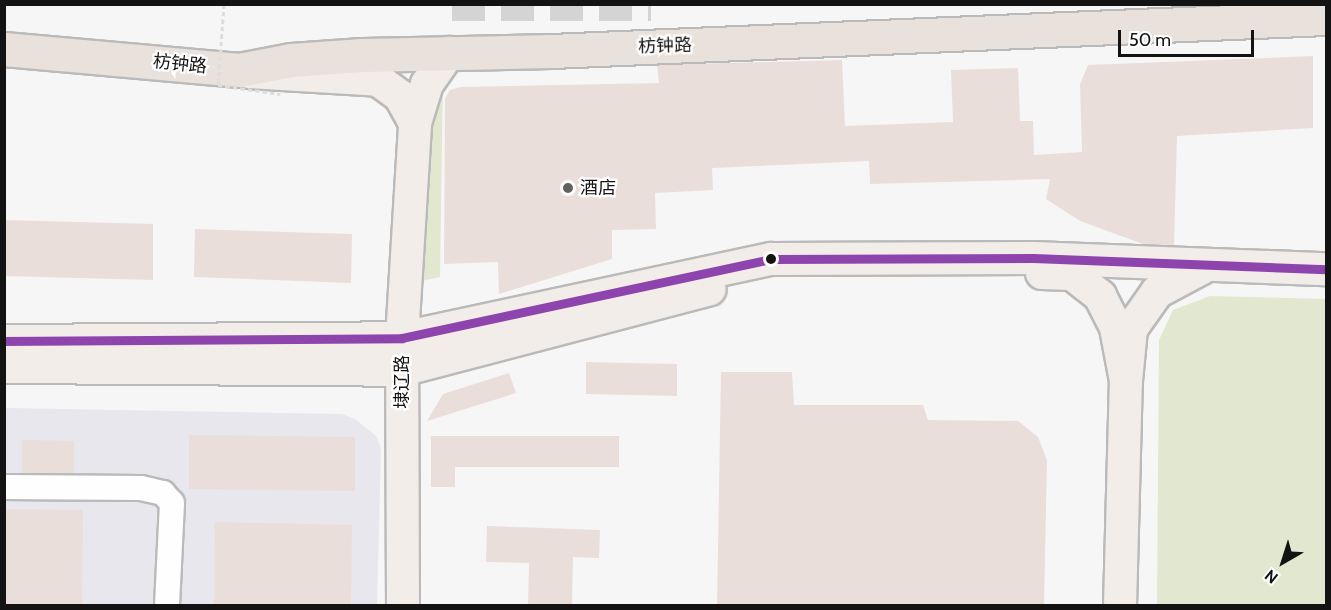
<!DOCTYPE html>
<meta charset="utf-8">
<style>
body{margin:0}
#map{position:relative;width:1331px;height:610px;overflow:hidden;background:#f6f6f7;font-family:Cabin,"Noto Sans SC",sans-serif}
div>[style]{position:absolute}
.built>*{inset:0;background:#e7e7ed}
.green>*{inset:0;background:#e2e8d0}
.building>*{inset:0;background:#eadeda}
.highway-tunnel>*{height:33px;margin-top:-16.5px;transform-origin:0;background:repeating-linear-gradient(90deg,#d4d4d5 0 33px,transparent 0 49px)}
.roads{filter:drop-shadow(2px 0 #bababb) drop-shadow(-2px 0 #bababb) drop-shadow(0 2px #bababb) drop-shadow(0 -2px #bababb)}
.minor>*{height:24px;margin:-12px;padding:0 12px;transform-origin:12px;border-radius:12px;background:#fefefe}
.major>*{height:32px;margin:-16px;padding:0 16px;transform-origin:16px;border-radius:16px;background:#f2ede9}
.highway>*{height:33px;margin:-16.5px;padding:0 16.5px;transform-origin:16.5px;border-radius:16.5px;background:#e9e1dc}
.path-bridge>*{height:3px;margin-top:-1.5px;transform-origin:0;background:repeating-linear-gradient(90deg,#ddddde 0 4.5px,transparent 0 7.5px)}
.bus-1>*{height:9px;margin:-4.5px;padding:0 4.5px;transform-origin:4.5px;border-radius:4.5px;background:#8e44ad}
.dots>*{width:16px;height:16px;translate:-50% -50%;box-sizing:border-box;border:3px solid #fff;border-radius:50%}
span{translate:-50% -50%;white-space:nowrap;text-align:center;line-height:1.15;-webkit-text-stroke:4.5px #fff;paint-order:stroke}
.street-label{font-size:18px;color:#131313}
.poi-label{font-size:18px;color:#131313}
.left{translate:0 -50%;text-align:left}
.frame{position:absolute;inset:0;border:6px solid #131313;pointer-events:none}
.north{position:absolute;left:1253px;top:532px;width:60px;height:60px;-webkit-text-stroke:4px #fff;paint-order:stroke;rotate:219deg;font-size:16px;font-weight:700;line-height:24px;text-align:center;color:#131313}
.north::after{content:'';display:block;margin:auto;width:21px;height:27px;background:#131313;clip-path:polygon(50% 0,100% 100%,50% 72%,0 100%)}
.scale{position:absolute;left:1118px;top:30px;width:136px;height:27px;box-sizing:border-box;border:3px solid #131313;border-top:0;padding-left:8px;font-size:18px;line-height:21px;white-space:nowrap;color:#131313;-webkit-text-stroke:4px #fff;paint-order:stroke}
</style>
<div id="map">
<div class="built">
<i style="clip-path:polygon(5px 408px,342px 414px,355px 419px,376px 436px,381px 448px,377px 605px,5px 606px)"></i>
</div>
<div class="green">
<i style="clip-path:polygon(443px 75px,440px 277px,422px 281px,419px 269px,425px 116px)"></i>
<i style="clip-path:polygon(1210px 296px,1326px 299px,1326px 605px,1157px 605px,1159px 340px,1173px 310px)"></i>
</div>
<div class="building">
<i style="clip-path:polygon(1313px 56px,1313px 128px,1177px 136px,1174px 245px,1143px 244px,1080px 221px,1046px 199px,1050px 179px,870px 184px,869px 161px,712px 168px,713px 190px,655px 193px,656px 229px,612px 230px,612px 259px,499px 294px,498px 262px,444px 264px,445px 98px,450px 90px,461px 87px,659px 83px,657px 65px,842px 60px,845px 126px,953px 122px,951px 70px,1018px 68px,1020px 121px,1033px 121px,1034px 155px,1082px 152px,1080px 84px,1088px 65px)"></i>
<i style="clip-path:polygon(4px 220px,153px 224px,153px 280px,4px 276px)"></i>
<i style="clip-path:polygon(195px 229px,352px 234px,351px 283px,194px 277px)"></i>
<i style="clip-path:polygon(586px 362px,677px 364px,677px 396px,586px 394px)"></i>
<i style="clip-path:polygon(721px 372px,792px 372px,794px 405px,923px 405px,928px 420px,1018px 421px,1038px 437px,1047px 460px,1044px 606px,717px 606px)"></i>
<i style="clip-path:polygon(509px 373px,516px 393px,427px 421px,443px 394px)"></i>
<i style="clip-path:polygon(189px 435px,355px 437px,355px 491px,189px 489px)"></i>
<i style="clip-path:polygon(431px 436px,619px 436px,619px 467px,455px 467px,455px 487px,431px 487px)"></i>
<i style="clip-path:polygon(22px 440px,74px 441px,74px 473px,22px 473px)"></i>
<i style="clip-path:polygon(4px 509px,83px 510px,82px 606px,4px 606px)"></i>
<i style="clip-path:polygon(215px 522px,352px 525px,351px 606px,214px 606px)"></i>
<i style="clip-path:polygon(487px 526px,600px 530px,599px 558px,573px 557px,572px 606px,528px 606px,529px 563px,486px 562px)"></i>
</div>
<div class="highway-tunnel">
<i style="left:452px;top:4px;width:199px"></i>
</div>
<div class="roads">
<div class="minor">
<i style="left:4px;top:487px;width:137px;rotate:0.4deg"></i>
<i style="left:141px;top:488px;width:23px;rotate:13deg"></i>
<i style="left:163px;top:493px;width:13px;rotate:48deg"></i>
<i style="left:172px;top:503px;width:103px;rotate:92.8deg"></i>
</div>
<div class="major">
<i style="left:249px;top:72px;width:129px;rotate:3.5deg"></i>
<i style="left:378px;top:80px;width:27px;rotate:36deg"></i>
<i style="left:400px;top:96px;width:31px;rotate:61deg"></i>
<i style="left:1042px;top:273px;width:30px;rotate:2deg"></i>
<i style="left:1072px;top:274px;width:36px;rotate:38deg"></i>
<i style="left:1100px;top:296px;width:36px;rotate:63deg"></i>
<i style="left:1116px;top:328px;width:54px;rotate:79.3deg"></i>
<i style="left:4px;top:341px;width:398px;rotate:-0.4deg"></i>
<i style="left:402px;top:338px;width:377px;rotate:-12.1deg"></i>
<i style="left:771px;top:259px;width:262px;rotate:-0.2deg"></i>
<i style="left:1033px;top:258px;width:293px;rotate:2.2deg"></i>
<i style="left:4px;top:367px;width:398px;rotate:0.4deg"></i>
<i style="left:402px;top:370px;width:318px;rotate:-14.7deg"></i>
<i style="left:403px;top:606px;width:268px;rotate:-90.2deg"></i>
<i style="left:402px;top:338px;width:215px;rotate:-86.5deg"></i>
<i style="left:415px;top:123px;width:41px;rotate:-72.9deg"></i>
<i style="left:427px;top:84px;width:38px;rotate:-55deg"></i>
<i style="left:1120px;top:606px;width:225px;rotate:-88.5deg"></i>
<i style="left:1126px;top:381px;width:52px;rotate:-84.5deg"></i>
<i style="left:1131px;top:329px;width:45px;rotate:-54.9deg"></i>
<i style="left:1157px;top:292px;width:55px;rotate:-28deg"></i>
</div>
<div class="highway">
<i style="left:4px;top:49px;width:236px;rotate:5.1deg"></i>
<i style="left:239px;top:70px;width:53px;rotate:-10.9deg"></i>
<i style="left:291px;top:60px;width:71px;rotate:-4deg"></i>
<i style="left:362px;top:55px;width:189px;rotate:-1.2deg"></i>
<i style="left:551px;top:51px;width:776px;rotate:-2.44deg"></i>
</div>
</div>
<div class="path-bridge">
<i style="left:224px;top:4px;width:81px;rotate:94.2deg"></i>
<i style="left:218px;top:85px;width:63px;rotate:8.3deg"></i>
</div>
<div class="bus-1">
<i style="left:4px;top:341px;width:398px;rotate:-0.4deg"></i>
<i style="left:402px;top:338px;width:377px;rotate:-12.1deg"></i>
<i style="left:771px;top:259px;width:262px;rotate:-0.2deg"></i>
<i style="left:1033px;top:258px;width:293px;rotate:2.2deg"></i>
</div>
<div class="dots">
<i style="left:568px;top:188px;background:#626263"></i>
<i style="left:771px;top:259px;background:#131313"></i>
</div>
<div class="street-label">
<span style="left:665px;top:46px;rotate:-2deg">枋钟路</span>
<span style="left:180px;top:64px;rotate:6deg">枋钟路</span>
<span style="left:402px;top:382px;rotate:-90deg">埭辽路</span>
</div>
<div class="poi-label">
<span class="left" style="left:580px;top:188px">酒店</span>
</div>
<div class="frame"></div>
<div class="north">N</div>
<div class="scale">50 m</div>
</div>
